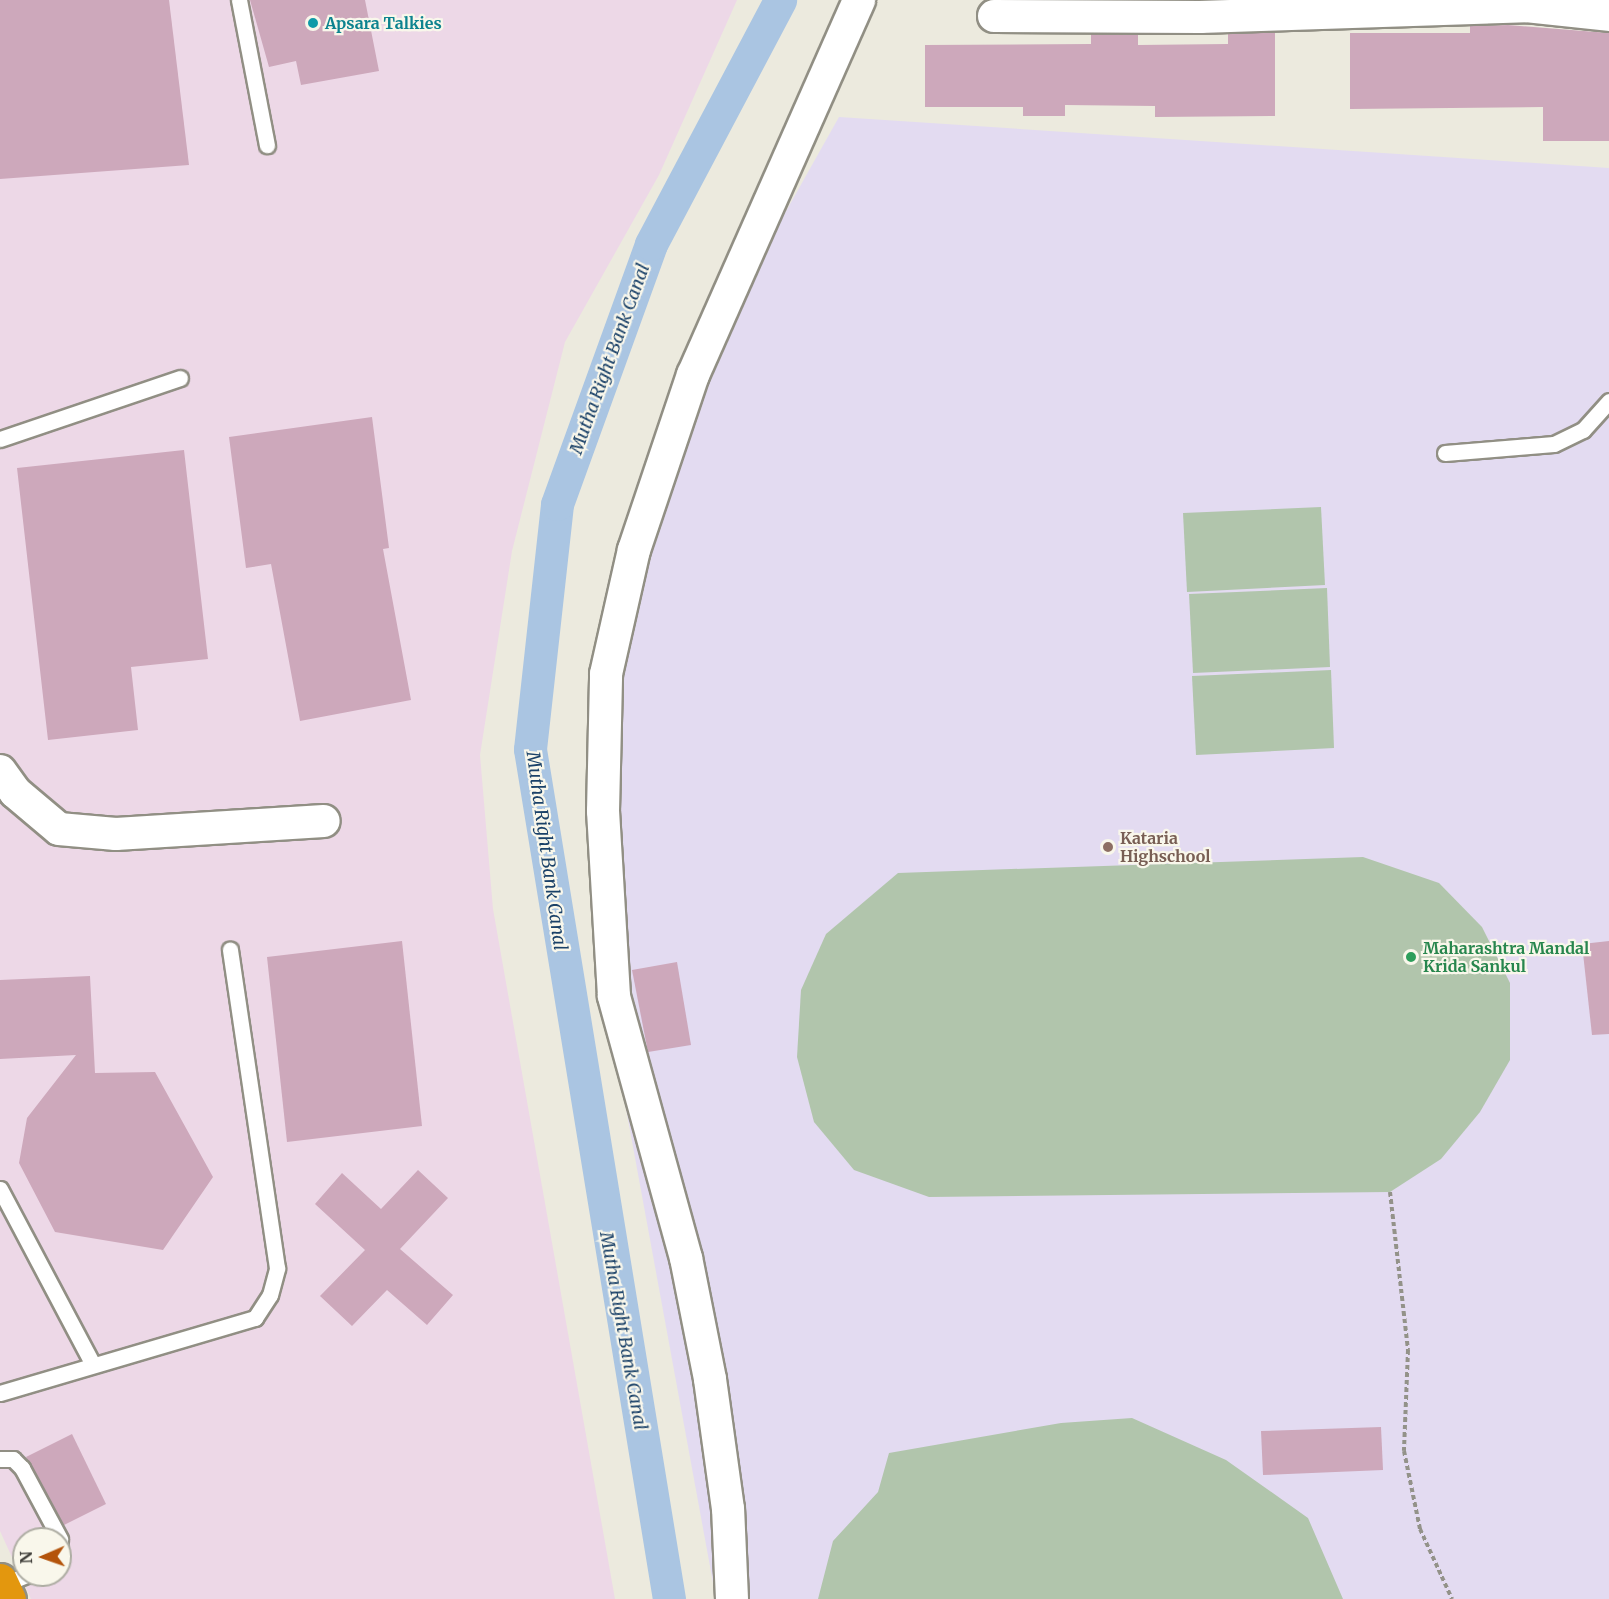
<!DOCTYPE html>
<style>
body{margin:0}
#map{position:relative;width:1609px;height:1599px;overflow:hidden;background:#eceade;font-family:Merriweather,serif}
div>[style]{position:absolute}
.commercial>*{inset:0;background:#edd8e7}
.education>*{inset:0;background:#e3dbf1}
.green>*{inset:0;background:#b1c5ac}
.canal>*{height:33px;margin:-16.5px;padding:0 16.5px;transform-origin:16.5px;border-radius:16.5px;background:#aac5e2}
.building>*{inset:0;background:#cda8bb}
.path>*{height:4px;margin-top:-2px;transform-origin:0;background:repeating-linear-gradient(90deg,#939289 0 4.5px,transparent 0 7.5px)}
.roads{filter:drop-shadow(2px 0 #918f84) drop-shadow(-2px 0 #918f84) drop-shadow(0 2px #918f84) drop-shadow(0 -2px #918f84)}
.lane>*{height:15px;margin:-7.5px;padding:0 7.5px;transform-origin:7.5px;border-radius:7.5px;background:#fff}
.street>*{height:32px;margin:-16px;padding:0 16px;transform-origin:16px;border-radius:16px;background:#fff}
.highway>*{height:33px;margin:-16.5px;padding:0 16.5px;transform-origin:16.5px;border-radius:16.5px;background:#e3970e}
.dots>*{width:16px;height:16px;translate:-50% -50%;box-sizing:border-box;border:3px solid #f9f7eb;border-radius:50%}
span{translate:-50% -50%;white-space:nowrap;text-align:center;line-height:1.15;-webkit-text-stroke:4.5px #f9f7eb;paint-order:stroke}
.culture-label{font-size:16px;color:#0d838f;font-weight:700}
.left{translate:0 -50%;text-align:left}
.education-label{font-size:16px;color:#785e54;font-weight:700}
.leisure-label{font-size:16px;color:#27864d;font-weight:700}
.water-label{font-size:18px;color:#1a4168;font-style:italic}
.north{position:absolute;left:12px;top:1527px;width:60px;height:60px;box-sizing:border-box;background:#f9f7eb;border:2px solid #aeada3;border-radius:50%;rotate:268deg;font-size:16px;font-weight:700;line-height:24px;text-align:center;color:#3e3d38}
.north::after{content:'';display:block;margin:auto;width:21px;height:27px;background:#b4540b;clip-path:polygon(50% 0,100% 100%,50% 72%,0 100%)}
</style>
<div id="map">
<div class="commercial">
<i style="clip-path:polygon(evenodd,0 0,737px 0,659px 175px,565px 342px,512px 551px,480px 755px,493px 909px,615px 1599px,31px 1599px,0 1531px,0 0,24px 1539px,60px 1539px,60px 1575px,24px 1575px,24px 1539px)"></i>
</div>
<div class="education">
<i style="clip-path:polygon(839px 117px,1609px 168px,1609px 1599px,716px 1599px,609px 1016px,606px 678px,698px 368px)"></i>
</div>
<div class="green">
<i style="clip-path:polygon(1321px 507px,1325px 585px,1187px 592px,1183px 513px)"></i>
<i style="clip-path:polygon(1327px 588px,1330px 667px,1193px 673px,1189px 594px)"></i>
<i style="clip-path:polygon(1331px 670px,1334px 748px,1196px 755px,1192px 676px)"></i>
<i style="clip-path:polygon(1363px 857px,1439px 883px,1482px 927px,1510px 983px,1510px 1060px,1480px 1112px,1441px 1159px,1390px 1192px,929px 1197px,854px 1170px,814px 1122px,797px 1057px,801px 990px,826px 934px,898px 873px)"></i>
<i style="clip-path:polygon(1132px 1418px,1226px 1460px,1308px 1518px,1343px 1599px,818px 1599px,833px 1541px,878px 1492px,889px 1453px,1061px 1423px)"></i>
</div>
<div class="canal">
<i style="left:669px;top:1599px;width:861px;rotate:-99.29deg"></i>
<i style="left:530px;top:749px;width:246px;rotate:-83.7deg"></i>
<i style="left:557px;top:504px;width:276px;rotate:-70.1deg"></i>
<i style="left:651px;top:244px;width:276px;rotate:-62.1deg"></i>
</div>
<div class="building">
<i style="clip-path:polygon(0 0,169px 0,189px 165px,0 179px)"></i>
<i style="clip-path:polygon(250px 0,365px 0,379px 71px,301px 85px,296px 61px,269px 67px)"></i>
<i style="clip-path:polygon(1508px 25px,1609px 33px,1609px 141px,1543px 141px,1543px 107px,1350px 109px,1350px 33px,1470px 33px,1470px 26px)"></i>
<i style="clip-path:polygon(1275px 32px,1275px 116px,1155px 117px,1155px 106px,1065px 105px,1065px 116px,1023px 116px,1023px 107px,925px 107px,925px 45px,1091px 44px,1091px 34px,1138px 35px,1138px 45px,1228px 44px,1228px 34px)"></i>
<i style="clip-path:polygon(372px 417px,389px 548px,383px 549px,411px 700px,300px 721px,271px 564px,246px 568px,229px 437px)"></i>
<i style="clip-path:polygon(184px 450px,208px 659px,131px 667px,138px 730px,48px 740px,17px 468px)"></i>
<i style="clip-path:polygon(402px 941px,422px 1126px,287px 1142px,267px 957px)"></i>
<i style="clip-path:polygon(1609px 941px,1609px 1034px,1592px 1035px,1582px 944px)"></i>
<i style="clip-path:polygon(677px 962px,691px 1045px,648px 1052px,632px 970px)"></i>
<i style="clip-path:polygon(90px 976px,95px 1073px,155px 1072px,213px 1177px,163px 1250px,55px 1232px,19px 1163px,27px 1118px,76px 1055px,0 1059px,0 980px)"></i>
<i style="clip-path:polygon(418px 1170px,448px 1198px,400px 1249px,453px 1295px,427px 1325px,387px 1290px,352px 1326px,320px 1296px,365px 1250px,315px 1204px,342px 1173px,381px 1209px)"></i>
<i style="clip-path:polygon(1381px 1427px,1383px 1470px,1263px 1475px,1261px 1431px)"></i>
<i style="clip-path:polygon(72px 1434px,106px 1504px,64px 1525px,26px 1457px)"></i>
</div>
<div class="path">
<i style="left:1390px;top:1192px;width:159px;rotate:83.5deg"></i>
<i style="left:1408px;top:1350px;width:101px;rotate:92.3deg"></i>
<i style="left:1404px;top:1451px;width:80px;rotate:78.4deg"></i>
<i style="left:1420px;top:1529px;width:77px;rotate:65.4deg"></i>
</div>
<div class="roads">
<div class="lane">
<i style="left:239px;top:0;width:148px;rotate:79.1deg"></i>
<i style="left:0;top:439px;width:190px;rotate:-18.7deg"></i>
<i style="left:1445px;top:453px;width:109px;rotate:-4.7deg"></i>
<i style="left:1554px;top:444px;width:32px;rotate:-26deg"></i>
<i style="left:1583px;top:430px;width:39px;rotate:-48deg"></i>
<i style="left:0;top:1189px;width:199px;rotate:62.1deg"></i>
<i style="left:0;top:1393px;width:266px;rotate:-16.4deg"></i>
<i style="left:255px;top:1318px;width:27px;rotate:-57deg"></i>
<i style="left:270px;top:1295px;width:28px;rotate:-75deg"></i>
<i style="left:277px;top:1268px;width:322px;rotate:-98.4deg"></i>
<i style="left:0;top:1459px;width:13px"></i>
<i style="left:13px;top:1459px;width:13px;rotate:45deg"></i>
<i style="left:22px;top:1468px;width:81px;rotate:61.8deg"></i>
<i style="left:60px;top:1540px;width:18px;rotate:90deg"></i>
<i style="left:2px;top:1585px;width:27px;rotate:-22deg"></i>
</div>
<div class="street">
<i style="left:994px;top:16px;width:206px;rotate:0.3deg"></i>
<i style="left:1200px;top:17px;width:326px;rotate:-1.9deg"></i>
<i style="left:1526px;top:6px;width:83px;rotate:6.2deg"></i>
<i style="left:0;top:771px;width:26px;rotate:54deg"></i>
<i style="left:15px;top:792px;width:57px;rotate:40.1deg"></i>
<i style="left:59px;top:829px;width:57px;rotate:5deg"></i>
<i style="left:116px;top:834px;width:208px;rotate:-3.6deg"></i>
<i style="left:732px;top:1599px;width:90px;rotate:-92.5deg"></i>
<i style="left:728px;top:1509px;width:131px;rotate:-97.9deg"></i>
<i style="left:710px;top:1379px;width:123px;rotate:-101.2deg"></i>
<i style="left:686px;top:1258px;width:272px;rotate:-105.4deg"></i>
<i style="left:614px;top:996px;width:185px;rotate:-93.4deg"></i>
<i style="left:603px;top:811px;width:137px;rotate:-88.7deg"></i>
<i style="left:606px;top:674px;width:127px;rotate:-77.3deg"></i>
<i style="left:634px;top:550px;width:185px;rotate:-71.4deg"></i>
<i style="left:693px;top:375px;width:410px;rotate:-66.1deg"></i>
</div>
<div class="highway">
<i style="left:0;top:1580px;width:21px;rotate:65deg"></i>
</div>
</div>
<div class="dots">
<i style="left:313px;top:23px;background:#0f9aa8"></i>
<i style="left:1108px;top:847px;background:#8d6e63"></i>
<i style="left:1411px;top:957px;background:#2e9e5b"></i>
</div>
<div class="culture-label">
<span class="left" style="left:325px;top:23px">Apsara Talkies</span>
</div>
<div class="education-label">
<span class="left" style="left:1120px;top:847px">Kataria<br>Highschool</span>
</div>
<div class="leisure-label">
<span class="left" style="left:1423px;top:957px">Maharashtra Mandal<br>Krida Sankul</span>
</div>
<div class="water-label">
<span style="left:610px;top:359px;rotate:-70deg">Mutha Right Bank Canal</span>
<span style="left:546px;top:851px;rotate:82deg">Mutha Right Bank Canal</span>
<span style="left:623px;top:1331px;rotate:80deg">Mutha Right Bank Canal</span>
</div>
<div class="north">N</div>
</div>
